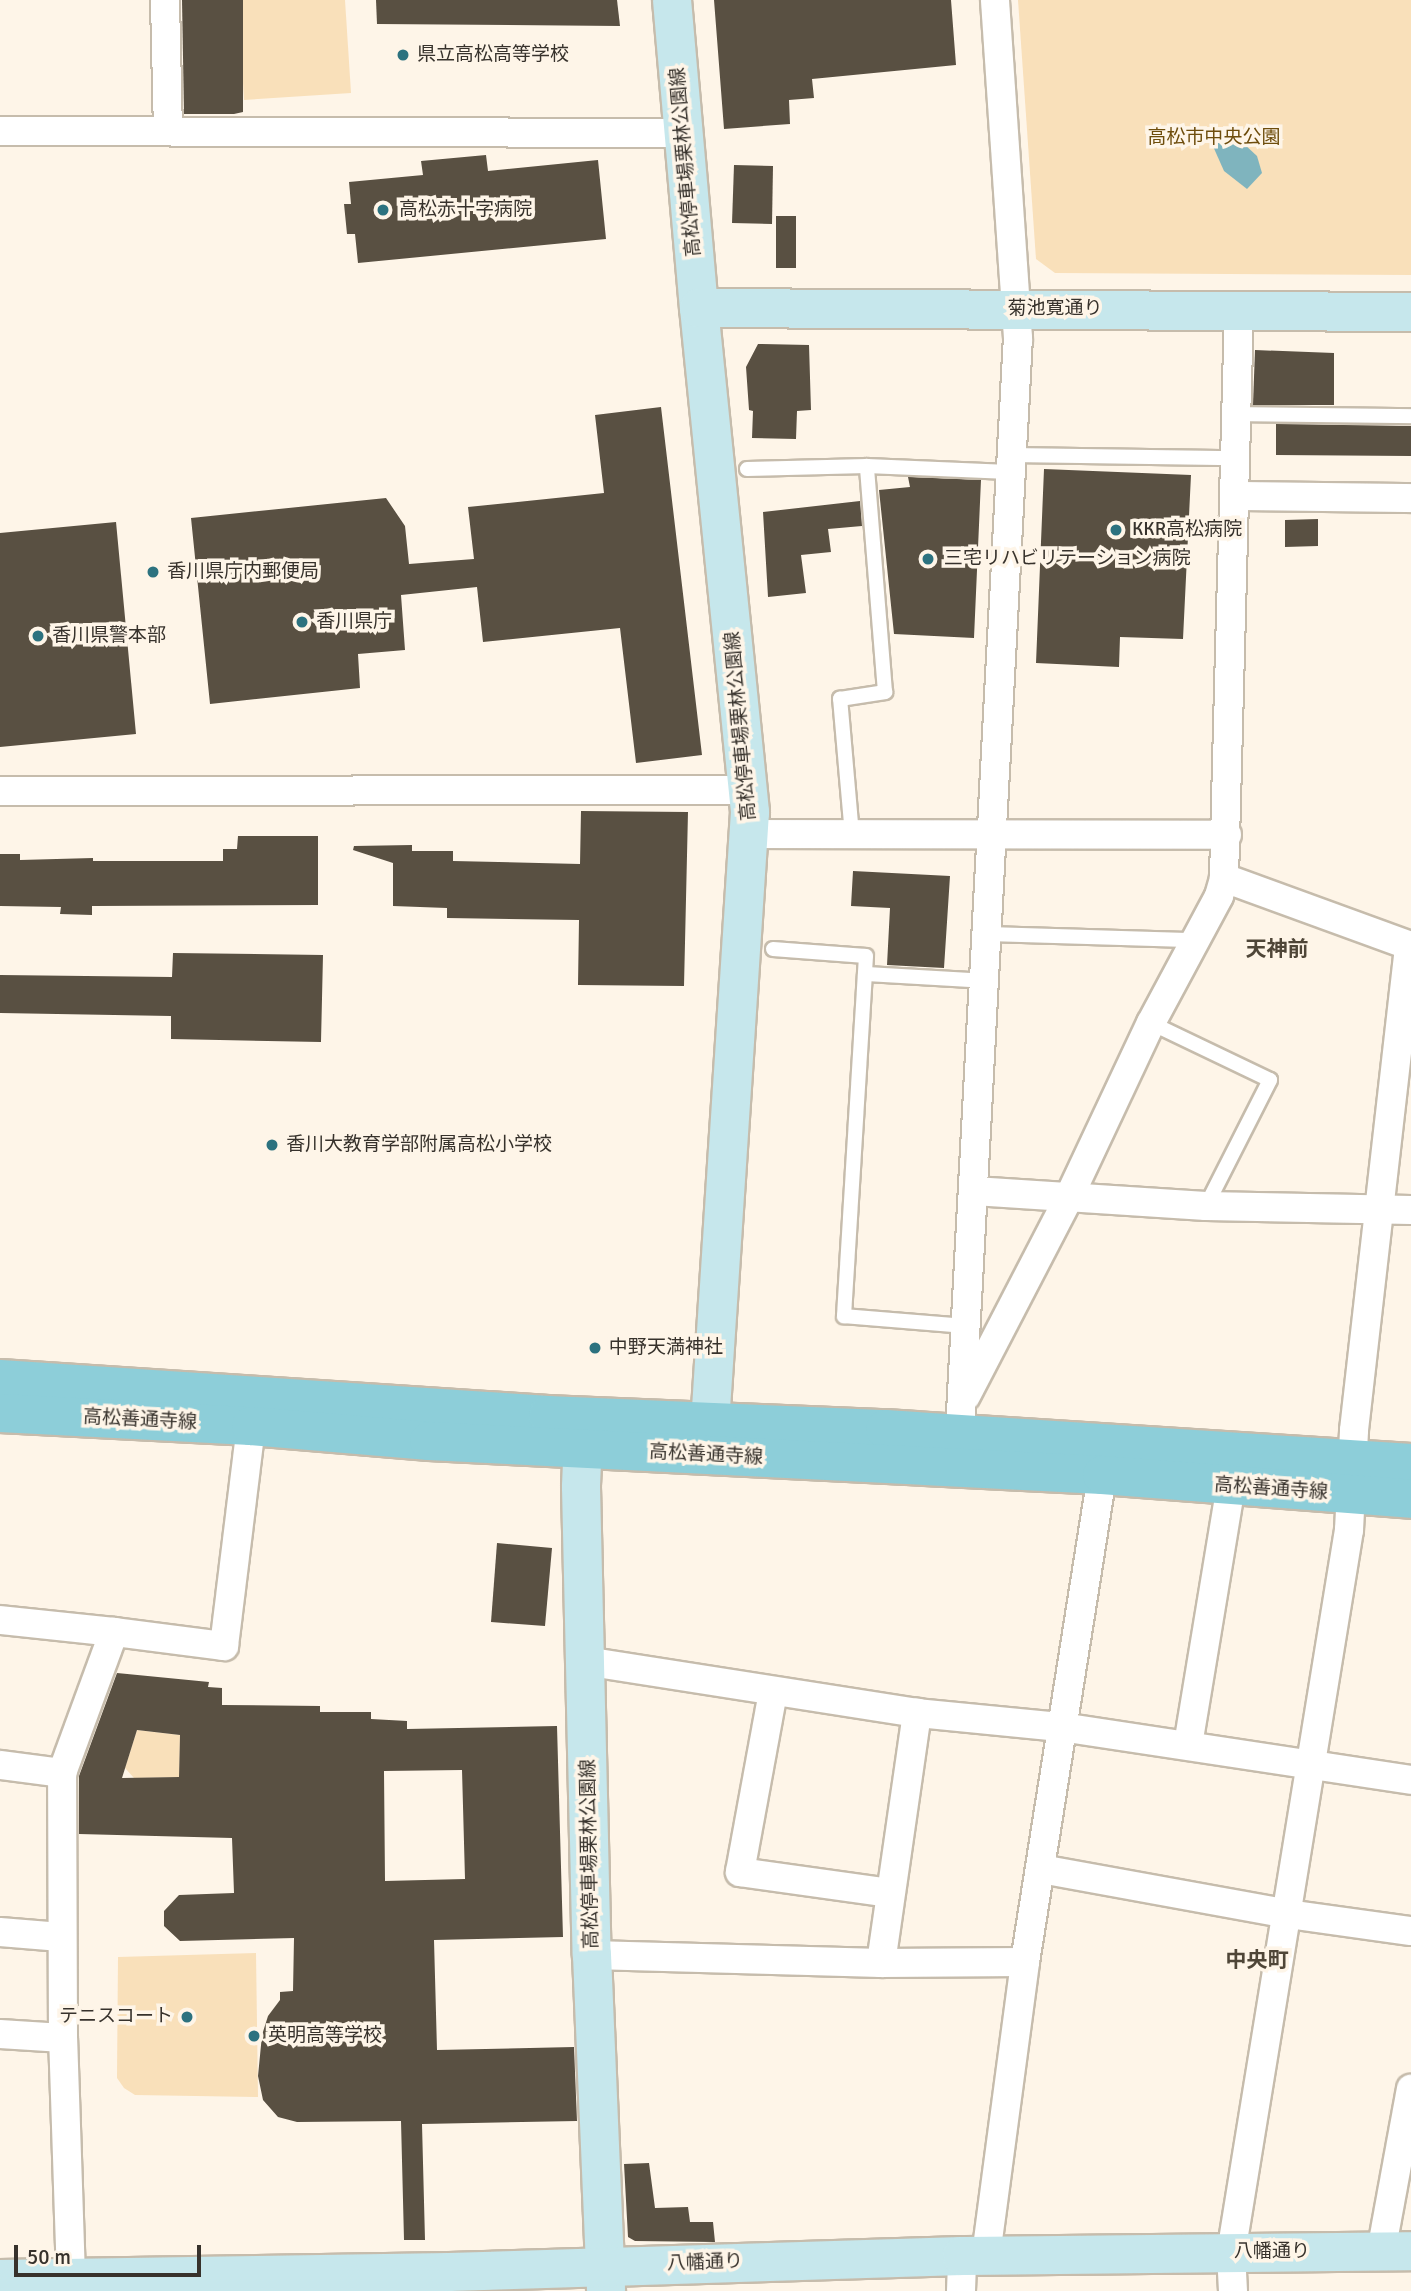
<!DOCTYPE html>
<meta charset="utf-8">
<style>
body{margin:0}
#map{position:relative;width:1411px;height:2291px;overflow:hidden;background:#fef5e8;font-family:Signika,"Noto Sans JP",sans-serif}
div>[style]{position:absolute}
.green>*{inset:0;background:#f9e0ba}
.water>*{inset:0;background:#7fb4be}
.building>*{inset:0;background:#595042}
.roads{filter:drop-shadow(2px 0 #c6bcac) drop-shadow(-2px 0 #c6bcac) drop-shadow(0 2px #c6bcac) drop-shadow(0 -2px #c6bcac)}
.lane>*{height:14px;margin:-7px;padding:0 7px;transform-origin:7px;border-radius:7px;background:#fff}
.street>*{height:28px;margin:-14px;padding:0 14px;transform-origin:14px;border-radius:14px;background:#fff}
.secondary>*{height:38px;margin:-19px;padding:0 19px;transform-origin:19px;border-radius:19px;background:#c6e7ec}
.primary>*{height:38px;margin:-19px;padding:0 19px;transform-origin:19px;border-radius:19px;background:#8dced9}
.dots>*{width:19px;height:19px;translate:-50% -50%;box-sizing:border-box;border:4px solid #fef5e8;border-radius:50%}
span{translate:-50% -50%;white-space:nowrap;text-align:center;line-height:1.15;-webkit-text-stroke:7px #fef5e8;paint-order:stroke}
.poi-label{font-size:19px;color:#37322c}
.left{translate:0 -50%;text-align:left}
.right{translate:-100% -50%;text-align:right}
.park-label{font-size:19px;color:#6e4d0c}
.street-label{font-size:19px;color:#37322c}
.neighbourhood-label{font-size:21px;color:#4f4638;font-weight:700}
.scale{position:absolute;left:14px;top:2245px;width:187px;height:32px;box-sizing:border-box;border:4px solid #37322c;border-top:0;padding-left:9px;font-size:21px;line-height:24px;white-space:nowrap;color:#37322c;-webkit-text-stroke:5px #fef5e8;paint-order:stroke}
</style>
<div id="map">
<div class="green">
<i style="clip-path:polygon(238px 0,345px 0,351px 93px,244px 100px)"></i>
<i style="clip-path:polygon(1018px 0,1411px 0,1411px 275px,1055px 273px,1036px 259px)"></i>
<i style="clip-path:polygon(137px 1730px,180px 1735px,179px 1777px,134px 1778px,125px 1768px)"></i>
<i style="clip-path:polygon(256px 1953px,258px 2097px,135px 2095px,124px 2088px,117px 2078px,118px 1957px)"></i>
</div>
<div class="water">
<i style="clip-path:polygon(1230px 131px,1257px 156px,1262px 173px,1247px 189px,1224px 171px,1212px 144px)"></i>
</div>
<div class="building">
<i style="clip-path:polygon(182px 0,243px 0,243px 112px,234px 114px,184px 114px)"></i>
<i style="clip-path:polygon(376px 0,617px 0,620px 26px,377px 24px)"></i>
<i style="clip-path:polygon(714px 0,951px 0,956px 65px,812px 79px,814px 98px,789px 100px,790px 124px,724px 129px)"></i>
<i style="clip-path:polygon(486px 155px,488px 171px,598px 160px,606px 239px,358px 263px,355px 234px,347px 234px,344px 204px,351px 204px,349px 182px,423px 175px,421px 161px)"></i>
<i style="clip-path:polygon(734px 165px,773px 166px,772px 224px,732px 223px)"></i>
<i style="clip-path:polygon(776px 216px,796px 216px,796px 268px,776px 268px)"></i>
<i style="clip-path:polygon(758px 344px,809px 345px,811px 410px,797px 411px,796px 439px,752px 438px,753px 411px,749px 410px,746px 367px)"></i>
<i style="clip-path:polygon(1255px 350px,1334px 353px,1334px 405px,1253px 405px)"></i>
<i style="clip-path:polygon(661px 407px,702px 755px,636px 763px,620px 628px,483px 642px,477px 587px,401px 595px,405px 650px,358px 654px,360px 688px,210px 704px,191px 518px,386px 498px,405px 526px,409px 564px,474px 559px,468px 507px,604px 493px,595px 415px)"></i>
<i style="clip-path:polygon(1276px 424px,1411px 426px,1411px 456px,1276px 455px)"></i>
<i style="clip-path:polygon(1044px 469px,1191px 475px,1183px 639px,1120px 637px,1119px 667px,1036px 663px)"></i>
<i style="clip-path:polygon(908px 477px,981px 480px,974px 638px,894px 634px,879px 490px,910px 487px)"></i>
<i style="clip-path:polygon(860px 501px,862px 526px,828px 529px,831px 552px,801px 555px,806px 593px,768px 597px,763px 512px)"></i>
<i style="clip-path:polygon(1318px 519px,1318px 546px,1285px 547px,1285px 520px)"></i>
<i style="clip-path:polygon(116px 522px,136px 734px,0 747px,0 533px)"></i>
<i style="clip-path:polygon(581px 811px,688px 812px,684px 986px,578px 985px,579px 920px,447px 918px,447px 908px,393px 906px,393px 863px,353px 850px,354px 846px,412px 845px,412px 851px,453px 851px,453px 861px,580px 864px)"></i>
<i style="clip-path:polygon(238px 836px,318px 836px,318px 905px,92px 906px,92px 915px,60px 914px,61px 907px,0 906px,0 854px,20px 854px,20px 860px,93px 858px,93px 861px,223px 861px,223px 849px,237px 849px)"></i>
<i style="clip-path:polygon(853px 871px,950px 876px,944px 968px,887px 965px,890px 908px,851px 906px)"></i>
<i style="clip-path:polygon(173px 953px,323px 955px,321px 1042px,171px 1039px,171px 1016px,0 1013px,0 975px,172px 977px)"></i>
<i style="clip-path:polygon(497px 1543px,552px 1548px,545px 1626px,491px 1622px)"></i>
<i style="clip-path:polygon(evenodd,117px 1673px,209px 1682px,208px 1687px,222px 1688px,222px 1705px,320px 1706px,320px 1712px,371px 1712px,371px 1719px,407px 1721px,407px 1729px,557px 1726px,563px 1937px,434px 1940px,437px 2050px,574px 2047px,577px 2121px,422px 2124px,425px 2240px,404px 2240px,401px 2121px,297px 2122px,278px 2117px,263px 2100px,258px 2076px,262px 2035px,268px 2016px,280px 2000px,280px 1992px,293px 1991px,294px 1938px,180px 1941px,164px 1926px,164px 1911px,179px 1895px,234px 1893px,232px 1838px,79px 1834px,79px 1776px,117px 1673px,137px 1730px,180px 1735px,179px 1777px,122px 1778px,137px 1730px,117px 1673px,462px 1770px,465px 1879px,385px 1881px,384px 1771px,462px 1770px)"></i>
<i style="clip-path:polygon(649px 2163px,655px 2208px,688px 2207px,690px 2222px,713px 2222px,715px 2242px,635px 2241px,628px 2237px,624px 2164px)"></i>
</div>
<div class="roads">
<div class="lane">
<i style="left:1237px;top:414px;width:174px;rotate:0.7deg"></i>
<i style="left:1011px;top:455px;width:226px;rotate:0.8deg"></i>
<i style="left:747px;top:469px;width:120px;rotate:-1.4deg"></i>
<i style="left:867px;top:466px;width:142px;rotate:2.4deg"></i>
<i style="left:852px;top:835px;width:137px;rotate:-95deg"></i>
<i style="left:840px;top:699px;width:46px;rotate:-8.8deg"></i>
<i style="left:885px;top:692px;width:227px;rotate:-94.6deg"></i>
<i style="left:988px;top:934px;width:208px;rotate:1.7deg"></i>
<i style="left:773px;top:949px;width:93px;rotate:4.3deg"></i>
<i style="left:866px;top:956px;width:361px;rotate:93.5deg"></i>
<i style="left:844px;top:1316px;width:121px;rotate:4.7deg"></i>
<i style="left:865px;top:974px;width:120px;rotate:3.3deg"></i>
<i style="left:1151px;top:1023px;width:132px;rotate:25.6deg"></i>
<i style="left:1270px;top:1080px;width:141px;rotate:116.9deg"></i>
</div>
<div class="street">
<i style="left:165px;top:0;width:131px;rotate:88.7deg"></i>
<i style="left:0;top:131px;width:684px;rotate:0.17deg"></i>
<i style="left:1235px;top:496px;width:176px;rotate:0.7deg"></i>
<i style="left:0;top:791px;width:748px;rotate:-0.08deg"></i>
<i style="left:750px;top:834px;width:477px;rotate:0.1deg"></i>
<i style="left:1224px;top:878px;width:199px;rotate:20deg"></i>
<i style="left:974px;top:1191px;width:232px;rotate:3.7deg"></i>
<i style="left:1206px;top:1206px;width:205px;rotate:1.1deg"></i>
<i style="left:966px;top:1396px;width:224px;rotate:-62.6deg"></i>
<i style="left:1069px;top:1197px;width:192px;rotate:-64.8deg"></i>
<i style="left:1151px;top:1023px;width:144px;rotate:-61.8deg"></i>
<i style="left:1219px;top:896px;width:19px;rotate:-74deg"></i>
<i style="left:1224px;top:878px;width:569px;rotate:-88.49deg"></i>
<i style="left:959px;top:1451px;width:1115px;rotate:-86.97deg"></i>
<i style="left:1018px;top:338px;width:339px;rotate:-93.9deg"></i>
<i style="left:0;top:1620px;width:115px;rotate:6deg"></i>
<i style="left:585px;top:1661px;width:336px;rotate:8.9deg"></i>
<i style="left:917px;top:1713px;width:145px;rotate:5.6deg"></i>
<i style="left:1061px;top:1727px;width:354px;rotate:8.6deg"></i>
<i style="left:773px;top:1692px;width:183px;rotate:100.4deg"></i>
<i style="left:740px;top:1872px;width:151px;rotate:8deg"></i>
<i style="left:1188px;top:1745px;width:281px;rotate:-80.6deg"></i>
<i style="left:0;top:1765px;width:63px;rotate:7.4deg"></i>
<i style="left:1041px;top:1869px;width:251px;rotate:10.3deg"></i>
<i style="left:1288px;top:1914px;width:124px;rotate:7.9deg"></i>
<i style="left:0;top:1932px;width:61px;rotate:4.7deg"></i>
<i style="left:592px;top:1955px;width:289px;rotate:1.6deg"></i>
<i style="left:881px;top:1963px;width:144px;rotate:-0.4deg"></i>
<i style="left:881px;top:1963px;width:253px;rotate:-81.8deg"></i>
<i style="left:0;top:2034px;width:63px;rotate:3.6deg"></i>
<i style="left:1381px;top:2252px;width:166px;rotate:-79.6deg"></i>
<i style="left:986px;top:2255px;width:296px;rotate:-82.4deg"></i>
<i style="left:1025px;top:1962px;width:511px;rotate:-81deg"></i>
<i style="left:71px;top:2277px;width:239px;rotate:-91.9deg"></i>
<i style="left:63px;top:2038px;width:265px;rotate:-90.2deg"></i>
<i style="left:62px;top:1773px;width:150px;rotate:-69.8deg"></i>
<i style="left:114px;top:1632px;width:111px;rotate:7.3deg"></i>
<i style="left:224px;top:1646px;width:222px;rotate:-83deg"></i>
<i style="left:961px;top:2291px;width:35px;rotate:-88deg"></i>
<i style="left:1233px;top:2291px;width:38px;rotate:-93deg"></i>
<i style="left:1231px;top:2253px;width:733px;rotate:-80.73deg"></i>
<i style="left:1349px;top:1530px;width:100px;rotate:-87.1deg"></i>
<i style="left:1354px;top:1430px;width:487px;rotate:-83.5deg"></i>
</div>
<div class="secondary">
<i style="left:672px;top:0;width:309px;rotate:85deg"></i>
<i style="left:699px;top:308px;width:507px;rotate:84.22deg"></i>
<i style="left:750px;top:812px;width:643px;rotate:93.74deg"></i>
<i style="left:699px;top:308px;width:712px;rotate:0.32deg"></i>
<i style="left:584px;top:1417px;width:70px;rotate:92.5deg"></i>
<i style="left:581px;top:1487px;width:468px;rotate:88.7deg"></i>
<i style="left:592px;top:1955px;width:336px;rotate:87.6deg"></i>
<i style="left:0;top:2279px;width:449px;rotate:-0.9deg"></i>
<i style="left:449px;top:2272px;width:513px;rotate:-1.79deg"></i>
<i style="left:962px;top:2256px;width:449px;rotate:-0.6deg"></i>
</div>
<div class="primary">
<i style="left:0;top:1379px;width:549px;rotate:3.76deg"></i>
<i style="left:548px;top:1415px;width:337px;rotate:2.4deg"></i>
<i style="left:885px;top:1429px;width:527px;rotate:3.7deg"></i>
<i style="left:0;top:1413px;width:251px;rotate:3deg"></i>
<i style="left:251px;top:1426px;width:179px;rotate:4.8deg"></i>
<i style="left:429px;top:1441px;width:674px;rotate:2.89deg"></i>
<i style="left:1102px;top:1475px;width:310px;rotate:4.4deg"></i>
</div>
</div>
<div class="dots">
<i style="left:403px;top:55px;background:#2c727f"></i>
<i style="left:383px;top:210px;background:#2c727f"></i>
<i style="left:1116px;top:530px;background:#2c727f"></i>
<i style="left:928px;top:559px;background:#2c727f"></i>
<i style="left:153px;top:572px;background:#2c727f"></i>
<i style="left:302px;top:622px;background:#2c727f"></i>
<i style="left:38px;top:636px;background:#2c727f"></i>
<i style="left:272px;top:1145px;background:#2c727f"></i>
<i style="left:595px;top:1348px;background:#2c727f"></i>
<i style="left:187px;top:2017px;background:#2c727f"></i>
<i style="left:254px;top:2036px;background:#2c727f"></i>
</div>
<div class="poi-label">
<span class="left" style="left:417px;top:55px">県立高松高等学校</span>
<span class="left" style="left:399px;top:210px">高松赤十字病院</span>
<span class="left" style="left:1132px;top:530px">KKR高松病院</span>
<span class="left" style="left:944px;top:559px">三宅リハビリテーション病院</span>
<span class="left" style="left:167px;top:572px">香川県庁内郵便局</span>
<span class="left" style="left:316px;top:622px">香川県庁</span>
<span class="left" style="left:52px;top:636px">香川県警本部</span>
<span class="left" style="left:286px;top:1145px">香川大教育学部附属高松小学校</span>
<span class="left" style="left:609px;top:1348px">中野天満神社</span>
<span class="right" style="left:173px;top:2017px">テニスコート</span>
<span class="left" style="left:268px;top:2036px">英明高等学校</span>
</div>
<div class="park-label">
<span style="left:1214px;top:138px">高松市中央公園</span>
</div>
<div class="street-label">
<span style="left:686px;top:162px;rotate:-95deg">高松停車場栗林公園線</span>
<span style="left:1055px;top:309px">菊池寛通り</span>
<span style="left:741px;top:726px;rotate:-95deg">高松停車場栗林公園線</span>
<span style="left:140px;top:1420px;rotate:3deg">高松善通寺線</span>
<span style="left:706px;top:1455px;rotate:3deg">高松善通寺線</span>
<span style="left:1271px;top:1489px;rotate:4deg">高松善通寺線</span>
<span style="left:590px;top:1854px;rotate:-91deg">高松停車場栗林公園線</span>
<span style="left:1272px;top:2252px">八幡通り</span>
<span style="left:705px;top:2263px;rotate:-2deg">八幡通り</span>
</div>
<div class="neighbourhood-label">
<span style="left:1277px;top:949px">天神前</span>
<span style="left:1257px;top:1960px">中央町</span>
</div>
<div class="scale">50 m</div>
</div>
